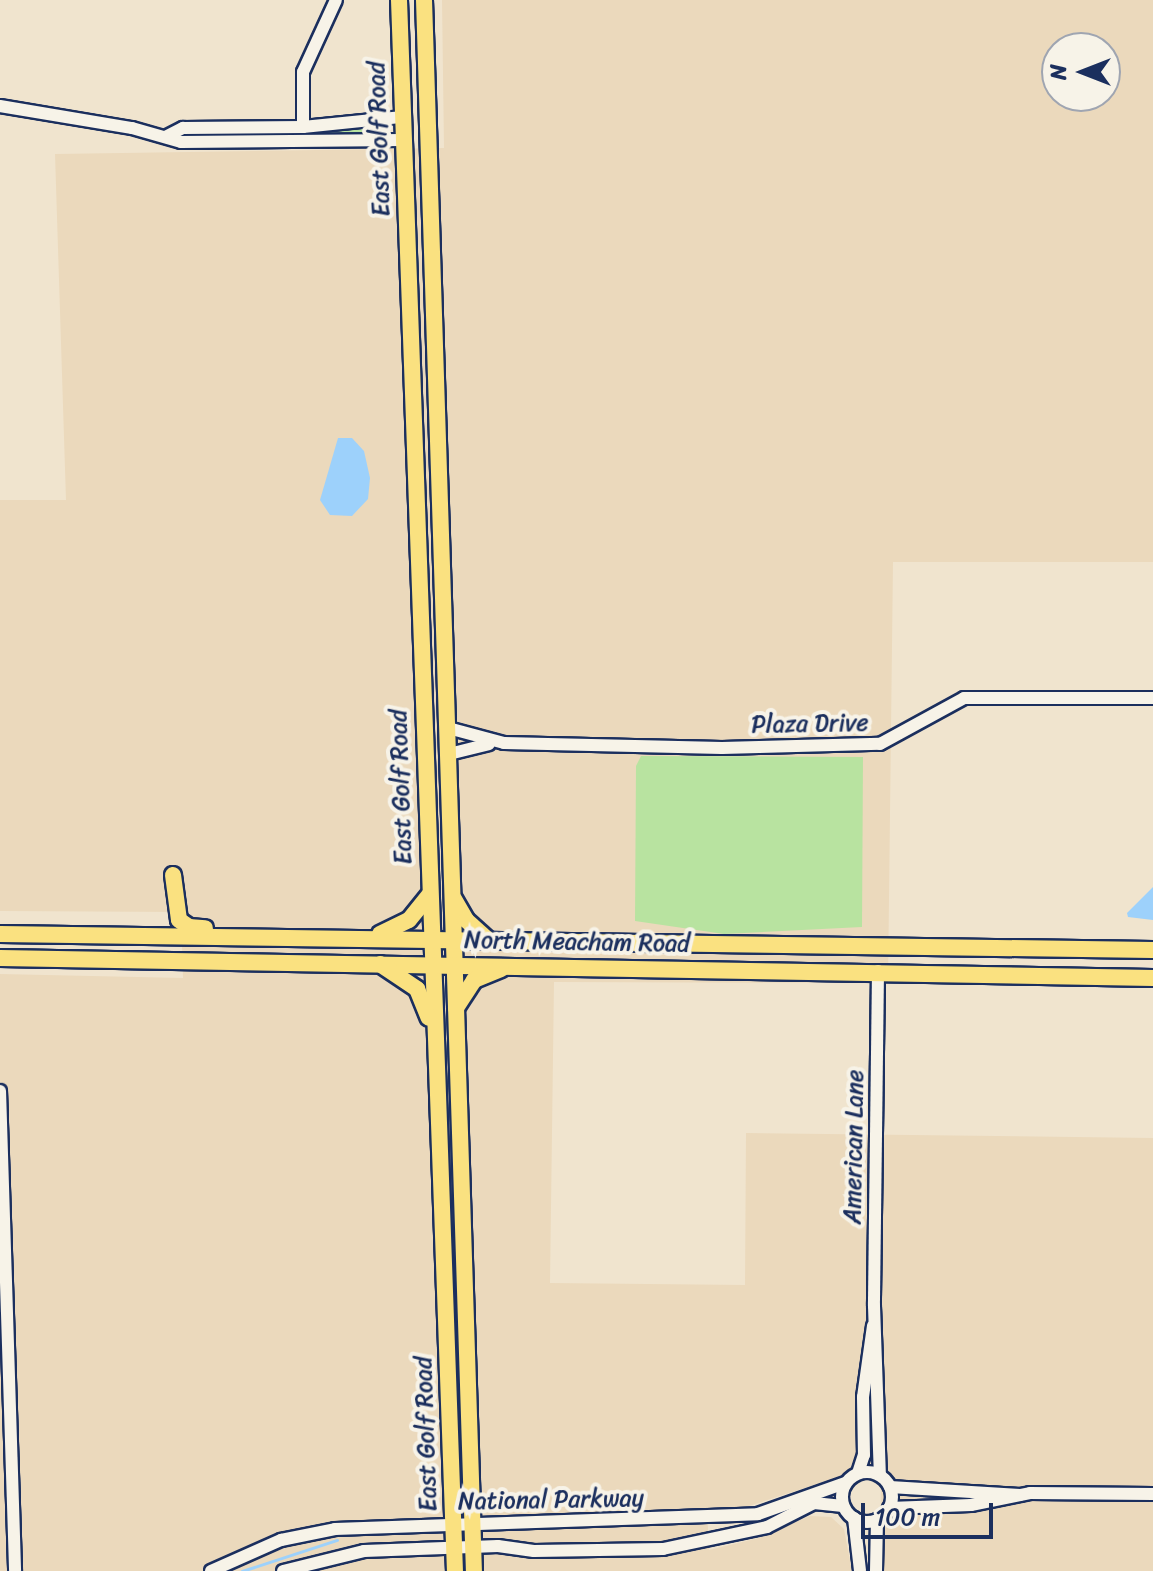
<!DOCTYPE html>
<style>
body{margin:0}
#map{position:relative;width:1153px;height:1571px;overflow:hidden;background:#f0e4ce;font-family:Sriracha,sans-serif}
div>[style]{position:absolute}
.built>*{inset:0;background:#ebd9bc}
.green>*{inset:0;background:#b8e3a0}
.water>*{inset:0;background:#9dd1fb}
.stream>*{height:3px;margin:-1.5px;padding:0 1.5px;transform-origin:1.5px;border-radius:1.5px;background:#9dd1fb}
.roads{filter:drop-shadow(2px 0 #1b2f5e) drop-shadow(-2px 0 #1b2f5e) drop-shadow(0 2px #1b2f5e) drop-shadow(0 -2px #1b2f5e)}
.minor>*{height:12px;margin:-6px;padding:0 6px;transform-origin:6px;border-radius:6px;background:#f7f3e8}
.minor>.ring{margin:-6px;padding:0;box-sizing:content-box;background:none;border:12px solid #f7f3e8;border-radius:50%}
.major>*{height:16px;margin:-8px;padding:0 8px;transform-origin:8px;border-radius:8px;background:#fae180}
span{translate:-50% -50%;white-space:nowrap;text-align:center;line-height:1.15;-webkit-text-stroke:8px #f7f3e8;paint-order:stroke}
.street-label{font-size:24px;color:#1b2f5e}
.north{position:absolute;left:1041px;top:32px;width:80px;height:80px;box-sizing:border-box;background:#f7f3e8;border:2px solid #9fa5b1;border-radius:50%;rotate:270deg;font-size:22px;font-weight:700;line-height:32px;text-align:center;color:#1b2f5e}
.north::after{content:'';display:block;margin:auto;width:28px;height:36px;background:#1b2f5e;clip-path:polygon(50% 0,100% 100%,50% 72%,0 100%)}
.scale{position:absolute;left:861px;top:1503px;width:132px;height:36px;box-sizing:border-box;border:4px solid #1b2f5e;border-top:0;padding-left:10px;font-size:24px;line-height:28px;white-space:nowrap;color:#1b2f5e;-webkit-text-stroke:6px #f7f3e8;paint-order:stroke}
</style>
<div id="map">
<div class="built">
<i style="clip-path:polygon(evenodd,442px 0,1153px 0,1153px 562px,893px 562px,888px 983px,554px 982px,550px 1283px,745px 1285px,746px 1133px,1153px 1138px,1153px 1571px,880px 1571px,881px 1478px,823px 1482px,743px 1508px,707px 1508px,709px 1550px,759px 1538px,810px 1516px,831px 1517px,844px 1529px,852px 1571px,0 1571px,0 974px,183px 978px,181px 912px,0 911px,0 500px,66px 500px,55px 154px,444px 148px,442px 0,1057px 48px,1105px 48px,1105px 96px,1057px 96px,1057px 48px)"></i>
</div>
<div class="green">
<i style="clip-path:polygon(381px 125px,381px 132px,320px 136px,320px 131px)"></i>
<i style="clip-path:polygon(641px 756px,863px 757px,862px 927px,724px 934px,635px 921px,636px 766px)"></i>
</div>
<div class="water">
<i style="clip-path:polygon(338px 438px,352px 438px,364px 451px,370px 478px,368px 499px,352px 516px,330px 515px,320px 500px)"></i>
<i style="clip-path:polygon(1153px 887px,1153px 920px,1128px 917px,1127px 913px)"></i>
</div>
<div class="stream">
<i style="left:242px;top:1571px;width:100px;rotate:-18.1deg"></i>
</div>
<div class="roads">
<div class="minor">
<i style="left:0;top:106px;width:134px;rotate:9.5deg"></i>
<i style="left:132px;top:128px;width:51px;rotate:15.9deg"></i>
<i style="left:181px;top:142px;width:221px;rotate:-0.5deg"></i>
<i style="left:303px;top:127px;width:55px;rotate:-90deg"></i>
<i style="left:303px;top:72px;width:79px;rotate:-65.4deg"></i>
<i style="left:167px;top:136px;width:18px;rotate:-27deg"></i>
<i style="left:183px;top:128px;width:120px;rotate:-0.5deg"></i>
<i style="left:303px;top:127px;width:100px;rotate:-5.8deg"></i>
<i style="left:448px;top:728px;width:58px;rotate:15deg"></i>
<i style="left:504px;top:743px;width:218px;rotate:1.3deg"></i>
<i style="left:722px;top:748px;width:158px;rotate:-1.5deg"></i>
<i style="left:880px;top:744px;width:96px;rotate:-28.7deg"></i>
<i style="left:964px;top:698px;width:189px"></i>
<i style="left:449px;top:754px;width:41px;rotate:-14deg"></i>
<i style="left:878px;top:971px;width:335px;rotate:90.7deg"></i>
<i style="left:874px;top:1306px;width:169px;rotate:88deg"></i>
<i style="left:0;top:1091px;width:480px;rotate:88.2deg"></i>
<i class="ring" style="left:842px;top:1472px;width:38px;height:38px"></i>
<i style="left:858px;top:1473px;width:19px;rotate:-72deg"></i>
<i style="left:864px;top:1455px;width:58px;rotate:-91deg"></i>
<i style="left:863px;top:1397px;width:72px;rotate:-82deg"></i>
<i style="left:890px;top:1487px;width:130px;rotate:3.5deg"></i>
<i style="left:889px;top:1508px;width:82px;rotate:-2.1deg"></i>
<i style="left:971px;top:1505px;width:60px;rotate:-11.5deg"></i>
<i style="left:1030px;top:1493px;width:123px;rotate:0.5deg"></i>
<i style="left:854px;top:1518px;width:53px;rotate:83.5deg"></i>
<i style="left:211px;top:1571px;width:77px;rotate:-23.9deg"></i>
<i style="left:281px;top:1540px;width:55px;rotate:-11.5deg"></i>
<i style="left:335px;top:1529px;width:423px;rotate:-2deg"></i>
<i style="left:758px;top:1514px;width:92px;rotate:-19.6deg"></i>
<i style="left:283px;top:1571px;width:83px;rotate:-13.9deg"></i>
<i style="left:364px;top:1551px;width:134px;rotate:-2.1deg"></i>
<i style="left:498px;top:1546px;width:36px;rotate:8deg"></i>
<i style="left:534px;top:1551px;width:129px;rotate:-0.9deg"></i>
<i style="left:663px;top:1549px;width:106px;rotate:-11.9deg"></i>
<i style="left:767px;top:1527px;width:53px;rotate:-27.1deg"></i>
<i style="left:814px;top:1503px;width:29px;rotate:6deg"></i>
<i style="left:876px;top:1571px;width:51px;rotate:-88.9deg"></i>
</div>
<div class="major">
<i style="left:399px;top:0;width:1572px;rotate:87.96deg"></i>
<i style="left:424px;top:0;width:1572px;rotate:88.18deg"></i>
<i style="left:173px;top:875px;width:45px;rotate:82.4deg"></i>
<i style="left:179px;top:920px;width:12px;rotate:35deg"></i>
<i style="left:189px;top:927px;width:16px;rotate:4deg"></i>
<i style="left:454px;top:899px;width:24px;rotate:60deg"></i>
<i style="left:466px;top:920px;width:30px;rotate:42deg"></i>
<i style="left:0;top:934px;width:1153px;rotate:0.8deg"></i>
<i style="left:380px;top:934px;width:32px;rotate:-26deg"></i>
<i style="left:409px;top:920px;width:33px;rotate:-51deg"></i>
<i style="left:0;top:958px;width:1153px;rotate:0.99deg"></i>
<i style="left:380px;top:964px;width:45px;rotate:34deg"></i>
<i style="left:417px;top:989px;width:31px;rotate:68deg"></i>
<i style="left:456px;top:1008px;width:33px;rotate:-57deg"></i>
<i style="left:474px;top:980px;width:29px;rotate:-22deg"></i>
</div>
</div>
<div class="street-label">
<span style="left:379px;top:139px;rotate:-92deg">East Golf Road</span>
<span style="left:810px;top:724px;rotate:-1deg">Plaza Drive</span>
<span style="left:401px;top:787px;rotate:-92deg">East Golf Road</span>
<span style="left:577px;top:942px;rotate:1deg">North Meacham Road</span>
<span style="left:854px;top:1147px;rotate:-89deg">American Lane</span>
<span style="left:426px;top:1434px;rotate:-92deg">East Golf Road</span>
<span style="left:551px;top:1500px;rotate:-1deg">National Parkway</span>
</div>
<div class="north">N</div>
<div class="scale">100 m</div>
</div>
